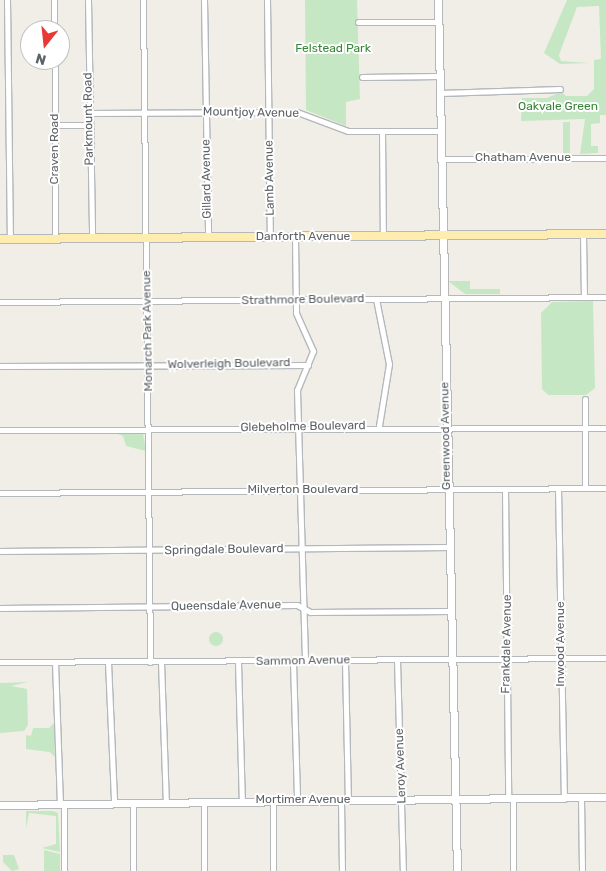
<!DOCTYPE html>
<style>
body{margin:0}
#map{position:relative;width:606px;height:871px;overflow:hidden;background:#f0eee7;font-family:Rubik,sans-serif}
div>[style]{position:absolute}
.green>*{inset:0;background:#c6e7c4}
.round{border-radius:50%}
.roads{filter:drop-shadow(1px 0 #b4b8bb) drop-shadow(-1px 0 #b4b8bb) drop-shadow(0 1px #b4b8bb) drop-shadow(0 -1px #b4b8bb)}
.street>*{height:5px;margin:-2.5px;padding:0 2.5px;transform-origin:2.5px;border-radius:2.5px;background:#fff}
.secondary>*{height:7px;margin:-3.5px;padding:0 3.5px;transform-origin:3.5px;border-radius:3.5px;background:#fff}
.primary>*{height:8px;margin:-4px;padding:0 4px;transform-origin:4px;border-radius:4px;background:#feedae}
span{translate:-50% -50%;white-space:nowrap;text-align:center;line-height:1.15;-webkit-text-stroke:4px #fff;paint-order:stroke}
.park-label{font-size:12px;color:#378636}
.street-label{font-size:12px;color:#5e6367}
.north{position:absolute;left:20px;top:20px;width:50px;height:50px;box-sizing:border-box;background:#fff;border:1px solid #bfc1c2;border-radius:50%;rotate:196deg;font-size:14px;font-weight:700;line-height:20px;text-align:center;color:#5e6367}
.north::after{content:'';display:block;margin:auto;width:18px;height:22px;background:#e83935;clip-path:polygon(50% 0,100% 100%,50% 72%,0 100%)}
</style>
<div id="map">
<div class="green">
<i style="clip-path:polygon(305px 0,357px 0,360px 99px,346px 102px,346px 126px,306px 110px)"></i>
<i style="clip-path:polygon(567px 0,606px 0,606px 115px,600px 115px,600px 123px,591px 124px,591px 146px,598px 146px,598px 153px,580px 154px,585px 119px,521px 121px,522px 98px,547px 98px,561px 92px,566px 96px,587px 96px,594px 89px,594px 60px,601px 59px,599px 6px,577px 7px,559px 55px,561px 61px,589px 63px,560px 64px,544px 53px)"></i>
<i style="clip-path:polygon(563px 122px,570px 122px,570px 154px,563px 154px)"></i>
<i style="clip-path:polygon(448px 281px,470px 281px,470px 289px,500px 289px,500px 294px,465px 294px)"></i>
<i style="clip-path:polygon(593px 301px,595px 388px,586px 395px,548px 395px,542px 389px,541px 313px,552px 302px)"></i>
<i style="clip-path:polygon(115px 433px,143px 433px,146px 451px,126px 446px,123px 436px)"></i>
<i class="round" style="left:209px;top:632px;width:14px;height:14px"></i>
<i style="clip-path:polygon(28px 682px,11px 686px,27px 689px,28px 725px,24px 731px,0 733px,0 683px)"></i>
<i style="clip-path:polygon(54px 723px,55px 757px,50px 752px,26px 749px,26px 735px,31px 736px,33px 728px,49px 728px)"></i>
<i style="clip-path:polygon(26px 811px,53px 811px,58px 813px,60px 852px,42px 848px,56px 844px,56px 816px,29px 813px,26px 829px)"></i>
<i style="clip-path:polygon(44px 850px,60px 854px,60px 871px,44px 871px)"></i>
<i style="clip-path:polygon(3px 855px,14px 855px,19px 869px,12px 871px,3px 862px)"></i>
</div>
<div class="roads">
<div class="street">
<i style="left:7px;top:0;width:239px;rotate:89.3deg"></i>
<i style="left:54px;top:0;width:30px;rotate:90deg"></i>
<i style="left:88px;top:0;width:239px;rotate:89deg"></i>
<i style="left:143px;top:0;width:662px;rotate:89.39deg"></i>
<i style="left:204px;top:0;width:238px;rotate:89deg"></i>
<i style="left:267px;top:0;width:237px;rotate:89.3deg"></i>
<i style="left:358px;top:22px;width:80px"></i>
<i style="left:55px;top:60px;width:179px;rotate:90deg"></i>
<i style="left:362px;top:77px;width:77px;rotate:-0.7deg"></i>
<i style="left:440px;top:93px;width:120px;rotate:-1.9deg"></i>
<i style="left:89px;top:113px;width:208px;rotate:-0.3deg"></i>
<i style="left:297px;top:112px;width:54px;rotate:20.4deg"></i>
<i style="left:348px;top:131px;width:92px"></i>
<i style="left:55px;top:125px;width:34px"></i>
<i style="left:382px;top:131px;width:105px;rotate:89.5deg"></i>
<i style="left:441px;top:159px;width:165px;rotate:-0.3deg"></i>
<i style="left:583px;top:235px;width:62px;rotate:89.1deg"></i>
<i style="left:295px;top:237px;width:76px;rotate:89.2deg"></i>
<i style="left:296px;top:313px;width:42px;rotate:65.9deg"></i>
<i style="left:313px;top:351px;width:42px;rotate:112.3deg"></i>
<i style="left:297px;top:390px;width:271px;rotate:88.3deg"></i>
<i style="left:376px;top:299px;width:66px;rotate:78.7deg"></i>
<i style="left:389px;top:364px;width:63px;rotate:99.2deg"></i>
<i style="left:0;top:302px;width:606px;rotate:-0.47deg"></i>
<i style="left:0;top:366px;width:308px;rotate:-0.2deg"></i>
<i style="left:585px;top:399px;width:89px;rotate:90deg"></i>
<i style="left:0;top:430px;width:606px;rotate:-0.19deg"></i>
<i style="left:505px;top:489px;width:310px;rotate:89.4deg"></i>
<i style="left:558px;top:489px;width:310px;rotate:88.9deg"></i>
<i style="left:0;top:493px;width:606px;rotate:-0.47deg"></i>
<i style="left:0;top:551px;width:448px;rotate:-0.5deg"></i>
<i style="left:0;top:608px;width:297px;rotate:-0.6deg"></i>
<i style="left:297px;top:605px;width:15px;rotate:28deg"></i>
<i style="left:310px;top:612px;width:139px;rotate:-0.4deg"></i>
<i style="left:397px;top:660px;width:211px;rotate:88.4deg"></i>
<i style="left:345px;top:661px;width:139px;rotate:88.8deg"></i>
<i style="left:0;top:662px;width:606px;rotate:-0.38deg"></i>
<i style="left:55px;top:662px;width:142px;rotate:88deg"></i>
<i style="left:108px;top:662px;width:140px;rotate:87.5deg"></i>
<i style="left:161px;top:662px;width:140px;rotate:88deg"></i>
<i style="left:238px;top:662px;width:139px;rotate:88.4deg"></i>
<i style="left:293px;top:662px;width:138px;rotate:88.3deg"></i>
<i style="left:581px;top:798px;width:73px;rotate:89.2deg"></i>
<i style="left:513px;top:799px;width:72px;rotate:90deg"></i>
<i style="left:341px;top:800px;width:71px;rotate:89.2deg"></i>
<i style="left:204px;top:801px;width:70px;rotate:90deg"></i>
<i style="left:273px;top:801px;width:70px;rotate:90deg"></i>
<i style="left:133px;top:802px;width:69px;rotate:90deg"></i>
<i style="left:64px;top:804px;width:67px;rotate:90deg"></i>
</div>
<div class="secondary">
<i style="left:438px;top:0;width:871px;rotate:88.75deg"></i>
<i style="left:0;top:805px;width:606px;rotate:-0.76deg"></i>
</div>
<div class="primary">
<i style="left:0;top:239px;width:606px;rotate:-0.47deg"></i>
</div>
</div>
<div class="park-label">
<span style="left:333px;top:49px">Felstead Park</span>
<span style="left:558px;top:107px">Oakvale Green</span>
</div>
<div class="street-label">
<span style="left:251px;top:113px;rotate:1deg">Mountjoy Avenue</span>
<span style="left:89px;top:119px;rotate:-91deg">Parkmount Road</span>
<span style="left:55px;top:149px;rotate:-90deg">Craven Road</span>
<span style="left:523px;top:158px">Chatham Avenue</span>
<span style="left:270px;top:178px;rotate:-91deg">Lamb Avenue</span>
<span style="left:207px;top:179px;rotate:-91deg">Gillard Avenue</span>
<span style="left:303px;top:237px">Danforth Avenue</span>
<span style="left:303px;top:300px;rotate:-1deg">Strathmore Boulevard</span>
<span style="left:148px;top:331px;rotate:-91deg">Monarch Park Avenue</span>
<span style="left:229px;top:364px;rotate:-1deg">Wolverleigh Boulevard</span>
<span style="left:303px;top:427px;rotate:-1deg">Glebeholme Boulevard</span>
<span style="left:446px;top:436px;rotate:-91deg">Greenwood Avenue</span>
<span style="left:303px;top:490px">Milverton Boulevard</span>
<span style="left:224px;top:550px;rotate:-1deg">Springdale Boulevard</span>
<span style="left:226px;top:606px;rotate:-1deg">Queensdale Avenue</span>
<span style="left:507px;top:644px;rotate:-89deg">Frankdale Avenue</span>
<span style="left:561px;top:644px;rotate:-90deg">Inwood Avenue</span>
<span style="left:303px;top:661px;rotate:-1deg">Sammon Avenue</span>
<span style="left:401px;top:766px;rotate:-92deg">Leroy Avenue</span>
<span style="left:303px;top:800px">Mortimer Avenue</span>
</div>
<div class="north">N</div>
</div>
